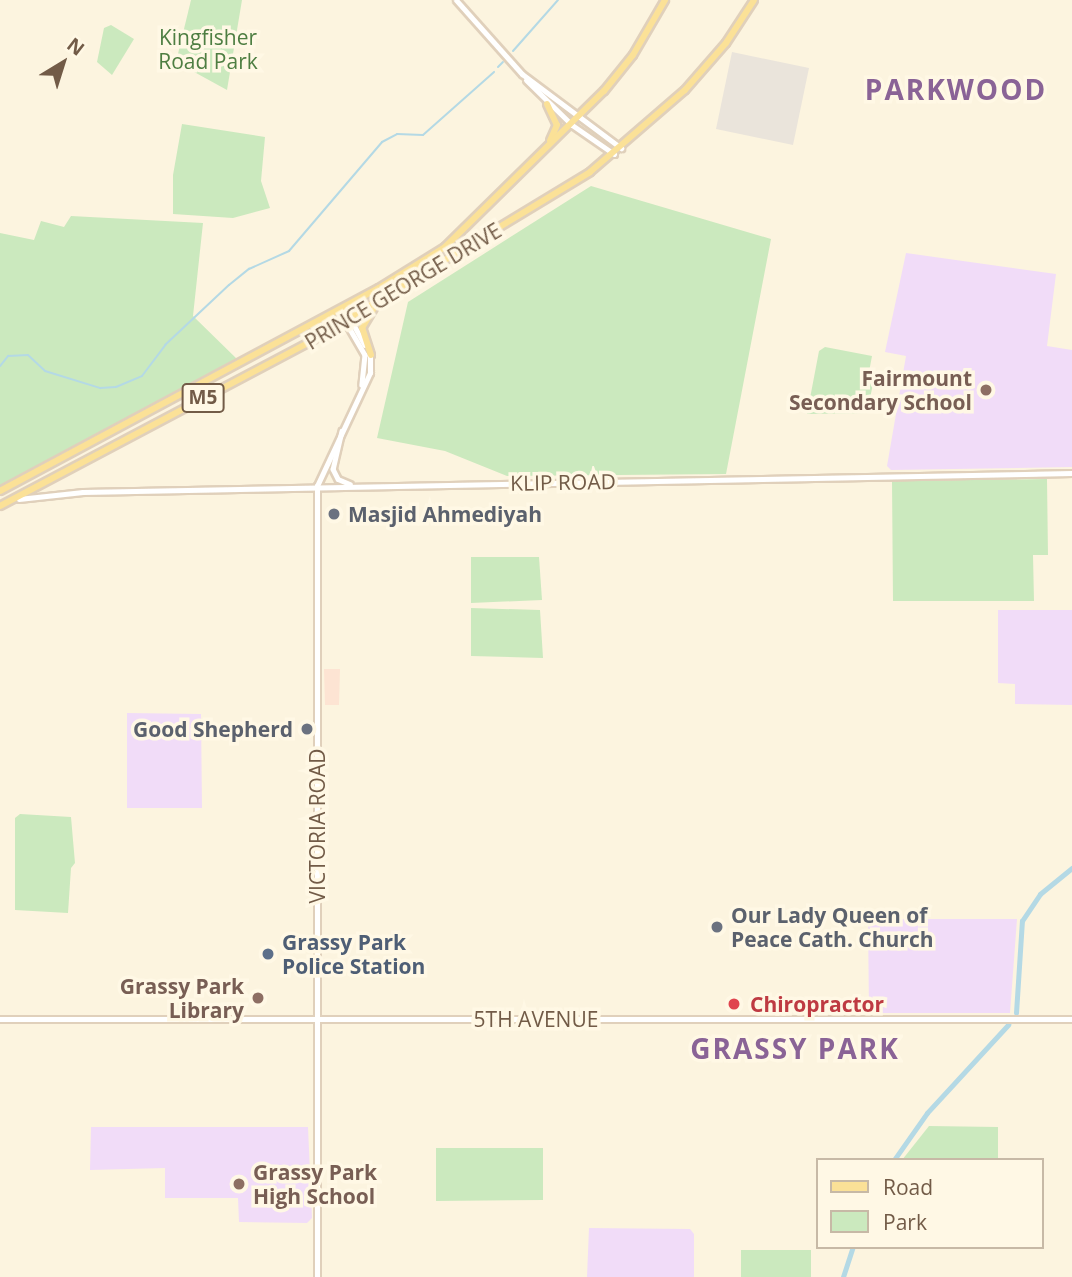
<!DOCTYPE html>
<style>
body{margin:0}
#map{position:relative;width:1072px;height:1277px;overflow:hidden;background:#fcf4df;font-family:"Open Sans",sans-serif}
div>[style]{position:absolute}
.commercial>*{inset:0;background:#fde4d3}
.industrial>*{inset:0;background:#eae4db}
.education>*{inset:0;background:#f1dcf8}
.green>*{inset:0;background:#cbe9be}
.stream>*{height:2px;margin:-1px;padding:0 1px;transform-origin:1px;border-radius:1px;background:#b4d9e5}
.canal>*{height:4.5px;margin:-2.25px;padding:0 2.25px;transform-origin:2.25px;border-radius:2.25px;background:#b4d9e5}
.roads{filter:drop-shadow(2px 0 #e0d0bb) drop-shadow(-2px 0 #e0d0bb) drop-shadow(0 2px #e0d0bb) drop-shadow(0 -2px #e0d0bb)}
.tertiary>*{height:4.5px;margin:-2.25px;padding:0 2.25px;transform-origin:2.25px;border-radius:2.25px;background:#fff}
.secondary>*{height:5px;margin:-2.5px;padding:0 2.5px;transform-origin:2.5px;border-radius:2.5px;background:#fff}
.primary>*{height:6px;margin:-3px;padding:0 3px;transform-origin:3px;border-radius:3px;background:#fbe197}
.dots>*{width:19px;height:19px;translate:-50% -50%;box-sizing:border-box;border:4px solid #fff8e5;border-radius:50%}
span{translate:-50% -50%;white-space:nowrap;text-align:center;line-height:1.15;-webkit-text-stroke:7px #fff8e5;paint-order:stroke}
.shield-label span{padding:2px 5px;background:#fff8e5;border:2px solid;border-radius:5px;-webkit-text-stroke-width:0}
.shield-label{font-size:19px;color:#725b47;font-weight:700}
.park-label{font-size:21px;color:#4e7e42}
.street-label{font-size:21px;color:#725b47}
.education-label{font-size:21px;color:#785e54;font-weight:700}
.right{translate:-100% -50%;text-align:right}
.left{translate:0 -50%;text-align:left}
.worship-label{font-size:21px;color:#5b616d;font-weight:700}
.service-label{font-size:21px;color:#4e5e75;font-weight:700}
.health-label{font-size:21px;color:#be3a42;font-weight:700}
.district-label{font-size:28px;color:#8a6396;font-weight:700;letter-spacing:2px}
.legend{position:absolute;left:816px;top:1158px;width:228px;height:91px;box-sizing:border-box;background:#fff8e5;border:2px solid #c7b9a6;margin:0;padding:9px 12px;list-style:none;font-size:21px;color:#725b47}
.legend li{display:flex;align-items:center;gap:14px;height:35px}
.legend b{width:35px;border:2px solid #c7b9a6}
.north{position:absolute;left:28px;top:28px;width:70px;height:70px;-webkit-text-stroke:5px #fff8e5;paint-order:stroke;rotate:38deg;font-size:19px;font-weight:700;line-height:28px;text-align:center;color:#725b47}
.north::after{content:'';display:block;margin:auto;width:24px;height:32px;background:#725b47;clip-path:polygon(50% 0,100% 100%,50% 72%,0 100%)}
</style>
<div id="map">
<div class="commercial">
<i style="clip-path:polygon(324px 669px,340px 669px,339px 705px,325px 705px)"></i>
</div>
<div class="industrial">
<i style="clip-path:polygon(732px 52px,809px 68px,793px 145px,716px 129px)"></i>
</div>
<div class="education">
<i style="clip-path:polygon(906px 253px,1056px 274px,1047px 346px,1072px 350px,1072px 467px,891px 470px,887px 466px,906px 356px,885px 352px)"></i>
<i style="clip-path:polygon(998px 610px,1072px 610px,1072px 705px,1015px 704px,1015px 684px,998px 683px)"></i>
<i style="clip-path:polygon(127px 713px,201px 714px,202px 808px,127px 808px)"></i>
<i style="clip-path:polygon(868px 919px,1017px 919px,1010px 1013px,869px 1013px)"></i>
<i style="clip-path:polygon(91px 1127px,308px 1127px,312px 1218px,307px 1223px,239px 1222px,238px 1198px,165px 1198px,165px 1168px,90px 1170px)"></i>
<i style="clip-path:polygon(589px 1228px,690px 1229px,694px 1234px,694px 1277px,587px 1277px)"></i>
</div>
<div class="green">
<i style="clip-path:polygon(191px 0,242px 0,227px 90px,176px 62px)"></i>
<i style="clip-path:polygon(111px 25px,134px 39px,112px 75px,97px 62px,104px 28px)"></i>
<i style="clip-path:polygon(182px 124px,265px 137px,261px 181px,270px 208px,233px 218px,173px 214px,173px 175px)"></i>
<i style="clip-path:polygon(591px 186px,771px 239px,726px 474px,507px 476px,445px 451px,377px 438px,408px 302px)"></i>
<i style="clip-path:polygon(71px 216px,203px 223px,193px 316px,238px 360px,0 486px,0 233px,34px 240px,41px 221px,64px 227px)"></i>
<i style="clip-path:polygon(825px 347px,872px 356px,869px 372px,875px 374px,867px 413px,807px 414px,819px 351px)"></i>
<i style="clip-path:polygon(1047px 479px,1048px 555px,1033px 555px,1034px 601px,893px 601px,892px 481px)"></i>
<i style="clip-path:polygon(471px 557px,539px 557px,542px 600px,471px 603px)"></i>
<i style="clip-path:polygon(471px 608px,540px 610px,543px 658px,471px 656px)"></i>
<i style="clip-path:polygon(20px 814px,71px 817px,75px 863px,71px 868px,68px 913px,15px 910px,15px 818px)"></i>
<i style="clip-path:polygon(929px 1126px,998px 1127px,998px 1160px,902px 1160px)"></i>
<i style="clip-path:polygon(436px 1148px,543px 1148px,543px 1200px,436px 1201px)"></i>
<i style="clip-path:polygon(741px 1250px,811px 1250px,811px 1277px,741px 1277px)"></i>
</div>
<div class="stream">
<i style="left:513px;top:51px;width:68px;rotate:-48.6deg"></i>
<i style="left:498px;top:67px;width:7px;rotate:-45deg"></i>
<i style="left:0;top:366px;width:13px;rotate:-51deg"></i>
<i style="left:8px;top:356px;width:20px;rotate:-3deg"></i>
<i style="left:28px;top:355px;width:23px;rotate:43deg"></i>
<i style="left:45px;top:371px;width:58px;rotate:17.2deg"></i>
<i style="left:100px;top:388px;width:16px;rotate:-4deg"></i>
<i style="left:116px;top:387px;width:28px;rotate:-23deg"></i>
<i style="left:142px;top:376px;width:39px;rotate:-53deg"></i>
<i style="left:165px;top:345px;width:88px;rotate:-43.2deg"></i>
<i style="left:229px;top:285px;width:26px;rotate:-39deg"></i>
<i style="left:249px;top:269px;width:44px;rotate:-24.2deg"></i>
<i style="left:289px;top:251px;width:143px;rotate:-49.5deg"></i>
<i style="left:382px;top:142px;width:17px;rotate:-28deg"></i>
<i style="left:397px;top:134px;width:26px;rotate:2deg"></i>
<i style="left:423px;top:135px;width:95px;rotate:-41.6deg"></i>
</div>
<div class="canal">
<i style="left:1016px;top:1013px;width:92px;rotate:-86.3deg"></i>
<i style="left:1022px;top:921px;width:32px;rotate:-56deg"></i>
<i style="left:1040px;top:894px;width:41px;rotate:-39.1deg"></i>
<i style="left:894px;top:1160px;width:57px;rotate:-54.9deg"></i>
<i style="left:927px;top:1113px;width:120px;rotate:-47.4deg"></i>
<i style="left:843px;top:1277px;width:32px;rotate:-72deg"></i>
</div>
<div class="roads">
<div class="tertiary">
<i style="left:344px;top:307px;width:43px;rotate:61.1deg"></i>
<i style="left:339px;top:310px;width:52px;rotate:60deg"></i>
<i style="left:365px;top:355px;width:30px;rotate:96deg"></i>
<i style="left:342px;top:431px;width:39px;rotate:103deg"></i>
<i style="left:333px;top:469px;width:11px;rotate:63deg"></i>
<i style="left:338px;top:479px;width:13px;rotate:23deg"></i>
<i style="left:19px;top:499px;width:64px;rotate:-6.2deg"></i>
<i style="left:83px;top:492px;width:989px;rotate:-1.1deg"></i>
<i style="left:317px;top:1277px;width:791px;rotate:-90deg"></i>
<i style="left:317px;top:486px;width:125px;rotate:-64.9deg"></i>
<i style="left:370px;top:373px;width:20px;rotate:-90deg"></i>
</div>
<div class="secondary">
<i style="left:456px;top:0;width:99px;rotate:48.3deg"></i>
<i style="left:522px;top:74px;width:124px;rotate:36.8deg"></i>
<i style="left:526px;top:80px;width:64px;rotate:44.4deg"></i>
<i style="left:572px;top:125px;width:51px;rotate:34.6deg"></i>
<i style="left:0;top:1019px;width:1072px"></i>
</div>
<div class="primary">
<i style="left:547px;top:104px;width:23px;rotate:65deg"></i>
<i style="left:557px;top:125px;width:17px;rotate:114deg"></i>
<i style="left:371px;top:355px;width:28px;rotate:-108deg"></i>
<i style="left:362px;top:328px;width:23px;rotate:-59deg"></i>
<i style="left:0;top:491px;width:430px;rotate:-28.2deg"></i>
<i style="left:379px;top:288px;width:78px;rotate:-31.8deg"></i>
<i style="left:445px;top:247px;width:223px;rotate:-44.5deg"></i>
<i style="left:604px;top:91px;width:46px;rotate:-51.1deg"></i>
<i style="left:633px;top:55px;width:64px;rotate:-59.8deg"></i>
<i style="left:0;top:506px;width:354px;rotate:-27.9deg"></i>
<i style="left:313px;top:340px;width:324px;rotate:-31.2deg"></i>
<i style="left:590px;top:172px;width:125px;rotate:-40.8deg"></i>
<i style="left:685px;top:90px;width:62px;rotate:-48.9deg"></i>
<i style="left:726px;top:43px;width:51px;rotate:-56.9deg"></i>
</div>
</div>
<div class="dots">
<i style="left:986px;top:390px;background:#8d6e63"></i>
<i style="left:334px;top:514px;background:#6b7280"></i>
<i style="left:307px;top:729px;background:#6b7280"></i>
<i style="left:717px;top:927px;background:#6b7280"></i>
<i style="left:268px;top:954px;background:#5c6f8a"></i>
<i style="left:258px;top:998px;background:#8d6e63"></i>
<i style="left:734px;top:1004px;background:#e0444e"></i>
<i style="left:239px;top:1184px;background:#8d6e63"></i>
</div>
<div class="shield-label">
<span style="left:203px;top:398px">M5</span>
</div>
<div class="park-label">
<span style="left:208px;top:49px">Kingfisher<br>Road Park</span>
</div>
<div class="street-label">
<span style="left:403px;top:286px;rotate:-31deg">PRINCE GEORGE DRIVE</span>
<span style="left:563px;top:482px;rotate:-1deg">KLIP ROAD</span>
<span style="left:317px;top:826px;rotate:-90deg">VICTORIA ROAD</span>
<span style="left:536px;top:1019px">5TH AVENUE</span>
</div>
<div class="education-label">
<span class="right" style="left:972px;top:390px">Fairmount<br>Secondary School</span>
<span class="right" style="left:244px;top:998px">Grassy Park<br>Library</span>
<span class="left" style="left:253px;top:1184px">Grassy Park<br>High School</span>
</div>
<div class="worship-label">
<span class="left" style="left:348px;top:514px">Masjid Ahmediyah</span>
<span class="right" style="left:293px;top:729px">Good Shepherd</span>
<span class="left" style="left:731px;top:927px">Our Lady Queen of<br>Peace Cath. Church</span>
</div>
<div class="service-label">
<span class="left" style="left:282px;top:954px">Grassy Park<br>Police Station</span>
</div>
<div class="health-label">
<span class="left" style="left:750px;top:1004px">Chiropractor</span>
</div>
<div class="district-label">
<span style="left:956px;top:89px">PARKWOOD</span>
<span style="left:795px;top:1048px">GRASSY PARK</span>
</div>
<ul class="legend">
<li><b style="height:9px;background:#fbe197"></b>Road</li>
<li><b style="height:19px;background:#cbe9be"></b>Park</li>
</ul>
<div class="north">N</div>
</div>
